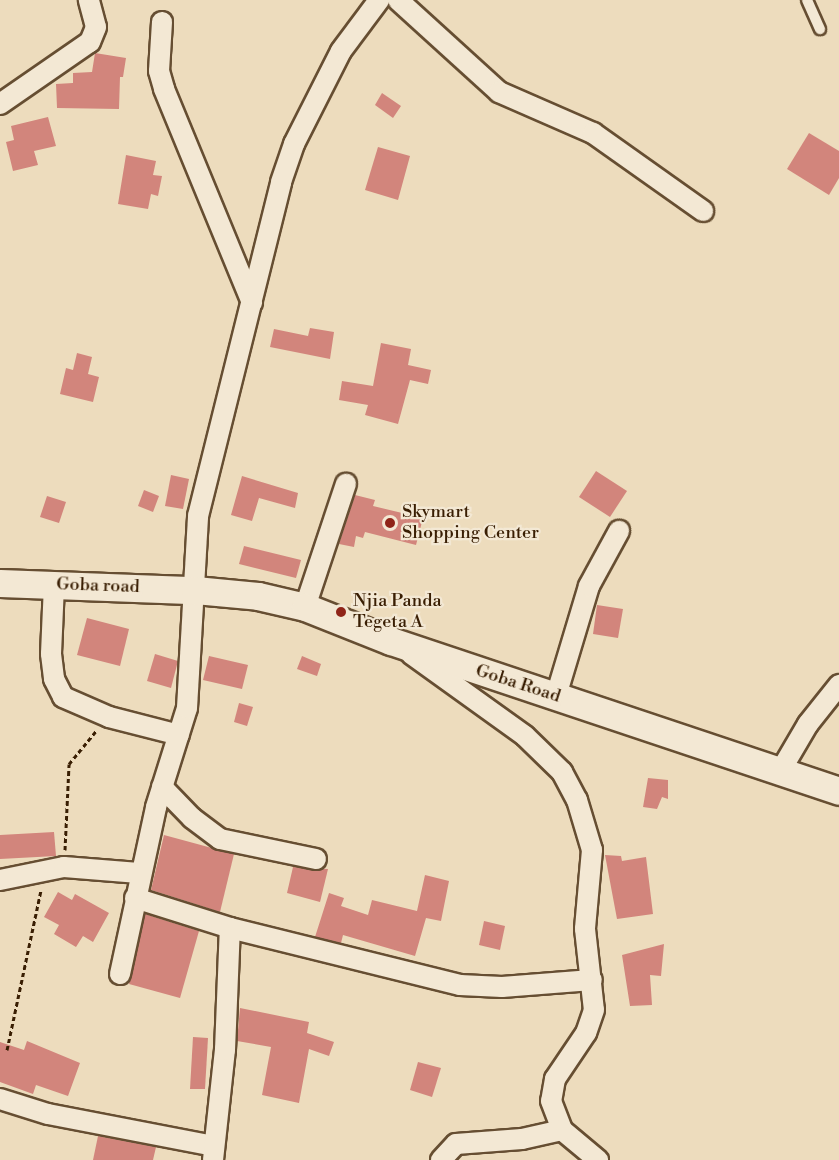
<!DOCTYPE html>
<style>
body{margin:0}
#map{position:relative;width:839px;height:1160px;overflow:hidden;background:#eddcbd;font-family:"Libre Bodoni",serif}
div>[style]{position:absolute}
.building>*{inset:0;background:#d2857c}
.path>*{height:3px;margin-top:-1.5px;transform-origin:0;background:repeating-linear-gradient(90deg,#391e03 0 4.5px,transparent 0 7.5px)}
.roads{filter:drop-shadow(2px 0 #664e32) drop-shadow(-2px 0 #664e32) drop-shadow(0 2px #664e32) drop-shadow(0 -2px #664e32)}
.lane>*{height:10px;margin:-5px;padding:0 5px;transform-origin:5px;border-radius:5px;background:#f3e8d4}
.street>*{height:20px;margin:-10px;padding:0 10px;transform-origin:10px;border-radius:10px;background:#f3e8d4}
.secondary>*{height:27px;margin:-13.5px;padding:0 13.5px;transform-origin:13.5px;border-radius:13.5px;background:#f3e8d4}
.dots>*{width:16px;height:16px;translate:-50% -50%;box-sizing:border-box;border:3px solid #f3e8d4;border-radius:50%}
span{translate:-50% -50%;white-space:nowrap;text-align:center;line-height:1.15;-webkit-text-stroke:4.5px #f3e8d4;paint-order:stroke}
.poi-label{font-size:18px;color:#391e03}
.left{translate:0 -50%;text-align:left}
.street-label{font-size:18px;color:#391e03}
</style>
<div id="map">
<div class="building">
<i style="clip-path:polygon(95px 53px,126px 58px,123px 77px,120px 77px,119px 109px,57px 108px,56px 84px,73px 83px,73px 73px,92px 72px)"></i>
<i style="clip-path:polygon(382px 93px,401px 106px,393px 118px,375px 105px)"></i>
<i style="clip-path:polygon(48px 117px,56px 146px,34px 151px,38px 165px,13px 171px,6px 142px,14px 140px,11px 126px)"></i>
<i style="clip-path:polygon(809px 133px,839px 151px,839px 178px,829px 195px,787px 169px)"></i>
<i style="clip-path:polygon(378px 147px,410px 156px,398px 200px,365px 190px)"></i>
<i style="clip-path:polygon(126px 155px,156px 161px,153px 175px,162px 176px,158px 196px,151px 194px,148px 209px,118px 204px)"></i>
<i style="clip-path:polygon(310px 328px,334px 332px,330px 359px,270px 347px,274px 329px,308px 336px)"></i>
<i style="clip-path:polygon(381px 343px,411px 349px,408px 365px,431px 370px,428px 384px,410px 380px,398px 424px,365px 415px,368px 405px,339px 400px,342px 381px,373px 386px)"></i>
<i style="clip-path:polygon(77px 353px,92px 357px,88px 374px,99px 377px,93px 402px,60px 394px,66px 368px,73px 370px)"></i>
<i style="clip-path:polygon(596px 471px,627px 491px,610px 517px,579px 497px)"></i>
<i style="clip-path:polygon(171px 475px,189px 479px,183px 509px,165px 506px)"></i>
<i style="clip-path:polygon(242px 476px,298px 493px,295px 508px,259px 498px,252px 521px,231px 515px)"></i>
<i style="clip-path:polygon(144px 490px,159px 496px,153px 512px,138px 506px)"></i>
<i style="clip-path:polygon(355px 495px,375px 500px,373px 506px,423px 518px,416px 545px,365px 532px,363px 538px,356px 536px,354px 547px,339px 544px)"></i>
<i style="clip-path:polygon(47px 496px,66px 502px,59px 523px,40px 517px)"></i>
<i style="clip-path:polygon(244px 546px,301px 560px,296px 578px,239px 564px)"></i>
<i style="clip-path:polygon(597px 605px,623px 609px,618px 638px,593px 634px)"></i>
<i style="clip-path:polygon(87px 618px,129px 629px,120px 666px,77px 655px)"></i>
<i style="clip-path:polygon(155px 654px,178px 661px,171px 688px,147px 681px)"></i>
<i style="clip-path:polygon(209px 656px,248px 665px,242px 689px,203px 680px)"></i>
<i style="clip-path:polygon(302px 656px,321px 664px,317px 676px,297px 669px)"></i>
<i style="clip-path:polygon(239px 703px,253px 707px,247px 726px,234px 722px)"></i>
<i style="clip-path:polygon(648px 778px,668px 780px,668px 799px,662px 797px,657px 809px,643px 807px)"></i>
<i style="clip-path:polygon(54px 832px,56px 856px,0 859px,0 835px)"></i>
<i style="clip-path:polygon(164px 835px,234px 854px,220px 912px,151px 890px)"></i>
<i style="clip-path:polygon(605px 855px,621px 856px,622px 861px,646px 857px,653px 914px,617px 919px)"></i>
<i style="clip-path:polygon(293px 867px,328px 869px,320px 902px,287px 893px)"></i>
<i style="clip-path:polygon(425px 875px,449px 881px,441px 921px,426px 918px,415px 956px,343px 935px,341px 943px,315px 937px,329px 893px,344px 898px,341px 906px,368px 915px,372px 900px,417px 911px)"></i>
<i style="clip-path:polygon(58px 892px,72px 900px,75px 894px,109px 913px,93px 942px,83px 936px,76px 947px,54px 934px,59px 925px,44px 917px)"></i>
<i style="clip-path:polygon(145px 914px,199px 931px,180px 998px,129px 984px)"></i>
<i style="clip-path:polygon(484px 921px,505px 926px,500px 950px,479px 945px)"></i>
<i style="clip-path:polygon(664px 944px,661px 976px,650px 975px,652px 1005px,630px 1006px,622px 955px)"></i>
<i style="clip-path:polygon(240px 1008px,309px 1022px,307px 1033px,334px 1042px,329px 1056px,309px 1049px,299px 1103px,262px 1095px,271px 1047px,237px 1041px)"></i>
<i style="clip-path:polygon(193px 1037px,208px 1038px,205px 1089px,190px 1089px)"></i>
<i style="clip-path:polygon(27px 1041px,80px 1063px,68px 1096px,36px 1085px,33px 1094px,0 1082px,0 1042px,24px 1050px)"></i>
<i style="clip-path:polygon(418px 1062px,441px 1068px,432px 1097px,410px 1090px)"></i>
<i style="clip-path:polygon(98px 1136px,156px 1147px,153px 1160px,93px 1160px)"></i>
</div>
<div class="path">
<i style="left:65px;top:850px;width:86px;rotate:-87.3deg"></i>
<i style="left:69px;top:764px;width:43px;rotate:-50.7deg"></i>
<i style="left:7px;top:1050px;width:164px;rotate:-78deg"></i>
</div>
<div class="roads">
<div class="lane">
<i style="left:807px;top:0;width:32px;rotate:66deg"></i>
</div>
<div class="street">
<i style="left:398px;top:0;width:137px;rotate:42.3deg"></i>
<i style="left:499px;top:92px;width:103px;rotate:23.6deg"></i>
<i style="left:593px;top:133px;width:135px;rotate:35.3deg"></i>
<i style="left:162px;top:22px;width:49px;rotate:93.5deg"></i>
<i style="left:159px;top:71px;width:19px;rotate:74deg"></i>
<i style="left:164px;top:89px;width:231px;rotate:67.6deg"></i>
<i style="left:0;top:104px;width:109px;rotate:-34.6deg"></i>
<i style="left:90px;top:42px;width:16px;rotate:-68deg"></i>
<i style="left:96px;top:27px;width:28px;rotate:-105deg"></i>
<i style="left:54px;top:585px;width:69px;rotate:92.5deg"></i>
<i style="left:51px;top:654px;width:25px;rotate:83deg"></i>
<i style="left:54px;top:679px;width:20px;rotate:63deg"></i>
<i style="left:63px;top:697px;width:50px;rotate:23.5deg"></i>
<i style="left:109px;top:717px;width:72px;rotate:14.4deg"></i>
<i style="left:305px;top:607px;width:130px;rotate:-71.6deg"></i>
<i style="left:411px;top:654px;width:140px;rotate:35.7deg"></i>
<i style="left:525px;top:736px;width:52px;rotate:44.2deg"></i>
<i style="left:562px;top:772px;width:32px;rotate:62deg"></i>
<i style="left:577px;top:800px;width:52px;rotate:73.3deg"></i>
<i style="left:592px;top:850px;width:79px;rotate:95.1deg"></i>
<i style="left:585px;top:929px;width:81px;rotate:83.7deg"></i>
<i style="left:594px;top:1010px;width:24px;rotate:109deg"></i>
<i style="left:586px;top:1033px;width:55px;rotate:124deg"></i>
<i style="left:555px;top:1079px;width:22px;rotate:100deg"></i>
<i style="left:551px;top:1101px;width:31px;rotate:69deg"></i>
<i style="left:562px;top:1130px;width:47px;rotate:39.8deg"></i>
<i style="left:556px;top:696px;width:115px;rotate:-73.3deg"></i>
<i style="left:589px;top:586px;width:63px;rotate:-61.4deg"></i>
<i style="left:781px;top:770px;width:53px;rotate:-59.6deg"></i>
<i style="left:808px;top:724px;width:50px;rotate:-51.5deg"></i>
<i style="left:162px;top:787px;width:43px;rotate:45.9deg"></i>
<i style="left:192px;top:818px;width:35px;rotate:37deg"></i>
<i style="left:220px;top:839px;width:98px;rotate:11.8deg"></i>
<i style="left:0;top:880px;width:65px;rotate:-11.5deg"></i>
<i style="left:64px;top:867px;width:75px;rotate:4.6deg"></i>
<i style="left:135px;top:898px;width:100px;rotate:17.5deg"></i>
<i style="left:230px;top:928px;width:237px;rotate:13.9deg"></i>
<i style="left:460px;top:985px;width:42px;rotate:2.7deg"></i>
<i style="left:502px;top:987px;width:90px;rotate:-4.4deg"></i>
<i style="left:120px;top:974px;width:171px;rotate:-77.8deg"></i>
<i style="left:156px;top:807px;width:104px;rotate:-72.6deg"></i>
<i style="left:187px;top:708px;width:192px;rotate:-86.7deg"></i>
<i style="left:198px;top:516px;width:344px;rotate:-76deg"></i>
<i style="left:281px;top:182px;width:40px;rotate:-71.1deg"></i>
<i style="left:294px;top:144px;width:104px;rotate:-63.2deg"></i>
<i style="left:341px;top:51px;width:64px;rotate:-53.3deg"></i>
<i style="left:0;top:1099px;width:50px;rotate:17.4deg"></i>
<i style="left:48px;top:1114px;width:169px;rotate:10.9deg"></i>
<i style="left:213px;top:1160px;width:111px;rotate:-83.8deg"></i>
<i style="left:225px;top:1050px;width:122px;rotate:-87.7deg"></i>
<i style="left:441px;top:1160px;width:22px;rotate:-47deg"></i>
<i style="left:456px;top:1144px;width:66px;rotate:-4.3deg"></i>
<i style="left:522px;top:1139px;width:41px;rotate:-12.7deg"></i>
</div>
<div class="secondary">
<i style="left:0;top:583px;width:195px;rotate:2.1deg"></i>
<i style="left:195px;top:590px;width:63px;rotate:5.4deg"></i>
<i style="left:258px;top:596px;width:48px;rotate:13.2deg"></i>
<i style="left:305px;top:607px;width:92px;rotate:21.6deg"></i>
<i style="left:391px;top:641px;width:472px;rotate:18.5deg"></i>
</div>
</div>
<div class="dots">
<i style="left:390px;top:523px;background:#8f2418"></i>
<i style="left:341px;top:612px;background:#8f2418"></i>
</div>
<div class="poi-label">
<span class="left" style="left:402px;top:523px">Skymart<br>Shopping Center</span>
<span class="left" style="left:353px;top:612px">Njia Panda<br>Tegeta A</span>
</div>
<div class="street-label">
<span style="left:98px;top:586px;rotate:2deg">Goba road</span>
<span style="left:518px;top:684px;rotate:18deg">Goba Road</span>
</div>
</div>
